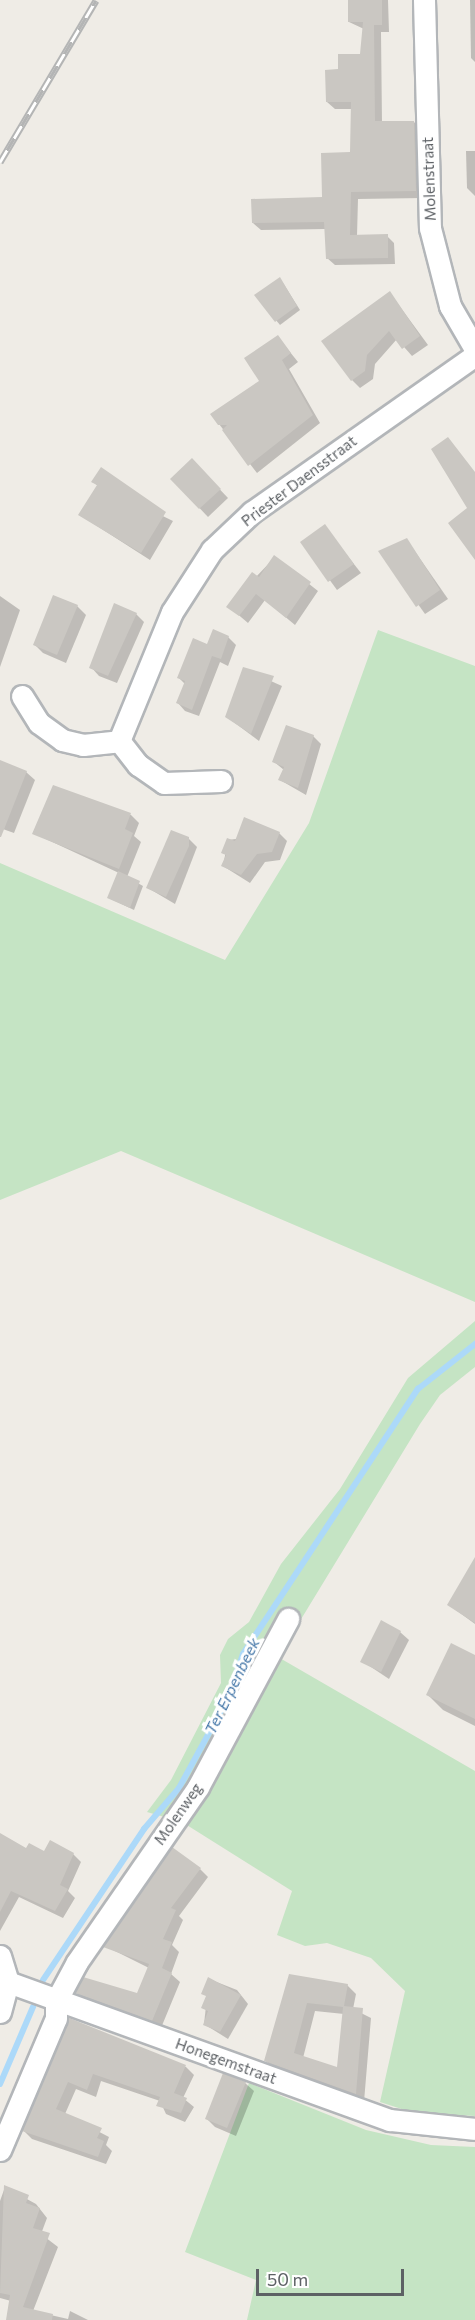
<!DOCTYPE html>
<style>
body{margin:0}
#map{position:relative;width:475px;height:2320px;overflow:hidden;background:#efece6;font-family:Commissioner,sans-serif}
div>[style]{position:absolute}
.green>*{inset:0;background:#c5e4c4}
.shadow>*{inset:0;background:#0003}
.stream>*{height:6px;margin:-3px;padding:0 3px;transform-origin:3px;border-radius:3px;background:#acd9f9}
.building>*{inset:0;background:#cac7c2}
.roads{filter:drop-shadow(2px 0 #b3b6b9) drop-shadow(-2px 0 #b3b6b9) drop-shadow(0 2px #b3b6b9) drop-shadow(0 -2px #b3b6b9)}
.minor>*{height:21px;margin:-10.5px;padding:0 10.5px;transform-origin:10.5px;border-radius:10.5px;background:#fff}
.rail>*{height:7px;margin-top:-3.5px;transform-origin:0;background:repeating-linear-gradient(90deg,#fff 0 14px,#b4b5b5 0 28px);box-sizing:border-box;border-block:2px solid #b4b5b5}
span{translate:-50% -50%;white-space:nowrap;text-align:center;line-height:1.15;-webkit-text-stroke:6px #fff;paint-order:stroke}
.street-label{font-size:15px;color:#5d6165}
.water-label{font-size:16px;color:#497aaa;font-style:italic}
.scale{position:absolute;left:256px;top:2269px;width:148px;height:27px;box-sizing:border-box;border:3px solid #5d6165;border-top:0;padding-left:8px;font-size:18px;line-height:21px;white-space:nowrap;color:#5d6165;-webkit-text-stroke:4px #fff;paint-order:stroke}
</style>
<div id="map">
<div class="green">
<i style="clip-path:polygon(378px 630px,475px 666px,475px 1302px,121px 1151px,0 1200px,0 863px,225px 960px,309px 823px)"></i>
<i style="clip-path:polygon(475px 1321px,475px 1367px,440px 1395px,420px 1424px,278px 1657px,475px 1771px,475px 2116px,414px 2113px,380px 2102px,405px 1991px,371px 1958px,327px 1943px,305px 1946px,277px 1935px,292px 1891px,182px 1822px,147px 1812px,171px 1780px,221px 1683px,220px 1655px,228px 1639px,249px 1622px,281px 1564px,340px 1489px,408px 1378px)"></i>
<i style="clip-path:polygon(249px 2083px,366px 2130px,431px 2145px,475px 2147px,475px 2320px,247px 2320px,256px 2280px,185px 2252px)"></i>
</div>
<div class="shadow">
<i style="clip-path:polygon(349px 0,388px 0,389px 32px,381px 32px,382px 123px,414px 122px,421px 130px,423px 198px,358px 199px,357px 236px,387px 236px,394px 243px,395px 264px,335px 265px,327px 258px,326px 229px,261px 230px,253px 223px,323px 199px,352px 154px,352px 109px,335px 109px,327px 102px,339px 71px,361px 55px,364px 29px,349px 22px)"></i>
<i style="clip-path:polygon(470px 0,475px 0,475px 62px,471px 58px)"></i>
<i style="clip-path:polygon(466px 151px,475px 151px,475px 196px,467px 188px)"></i>
<i style="clip-path:polygon(283px 283px,300px 310px,280px 325px,256px 296px)"></i>
<i style="clip-path:polygon(390px 293px,428px 345px,412px 356px,397px 339px,375px 364px,373px 379px,360px 388px,352px 380px)"></i>
<i style="clip-path:polygon(278px 337px,298px 362px,289px 369px,320px 423px,257px 473px,219px 424px,261px 381px)"></i>
<i style="clip-path:polygon(192px 460px,228px 498px,208px 517px,172px 479px)"></i>
<i style="clip-path:polygon(93px 482px,173px 521px,150px 560px,80px 515px,98px 486px)"></i>
<i style="clip-path:polygon(324px 526px,361px 573px,337px 590px,302px 542px)"></i>
<i style="clip-path:polygon(407px 540px,448px 599px,425px 614px,381px 552px)"></i>
<i style="clip-path:polygon(275px 557px,318px 591px,295px 625px,265px 600px,248px 623px,228px 606px)"></i>
<i style="clip-path:polygon(0 596px,20px 610px,0 667px)"></i>
<i style="clip-path:polygon(77px 606px,86px 615px,66px 663px,43px 653px,35px 645px)"></i>
<i style="clip-path:polygon(136px 614px,144px 622px,117px 683px,99px 676px,91px 667px)"></i>
<i style="clip-path:polygon(228px 637px,236px 645px,228px 666px,220px 662px,199px 716px,185px 711px,178px 703px,185px 684px,179px 678px,208px 646px)"></i>
<i style="clip-path:polygon(244px 669px,282px 686px,259px 741px,227px 717px)"></i>
<i style="clip-path:polygon(313px 736px,321px 744px,306px 795px,280px 780px,284px 770px,273px 761px)"></i>
<i style="clip-path:polygon(0 770px,26px 772px,35px 780px,14px 833px,0 828px)"></i>
<i style="clip-path:polygon(54px 787px,131px 815px,139px 823px,134px 836px,141px 842px,127px 877px,143px 886px,134px 910px,109px 898px,119px 873px,33px 833px)"></i>
<i style="clip-path:polygon(279px 833px,287px 841px,280px 860px,265px 862px,250px 883px,223px 866px,228px 840px)"></i>
<i style="clip-path:polygon(188px 838px,197px 847px,175px 904px,148px 888px)"></i>
<i style="clip-path:polygon(475px 1573px,475px 1624px,449px 1605px)"></i>
<i style="clip-path:polygon(400px 1632px,409px 1640px,389px 1679px,362px 1661px)"></i>
<i style="clip-path:polygon(475px 1657px,475px 1726px,443px 1710px,428px 1695px)"></i>
<i style="clip-path:polygon(0 1835px,27px 1850px,73px 1854px,81px 1862px,68px 1891px,75px 1898px,63px 1918px,19px 1897px,0 1931px)"></i>
<i style="clip-path:polygon(200px 1869px,208px 1877px,179px 1916px,183px 1920px,172px 1945px,179px 1952px,171px 1974px,180px 1982px,161px 2028px,85px 2001px,77px 1992px,138px 1995px,149px 1968px,105px 1946px)"></i>
<i style="clip-path:polygon(evenodd,290px 1975px,347px 1985px,356px 1994px,353px 2009px,371px 2018px,364px 2102px,274px 2069px,266px 2061px,290px 1975px,315px 2011px,344px 2014px,338px 2069px,303px 2058px,315px 2011px)"></i>
<i style="clip-path:polygon(209px 1979px,237px 1990px,248px 2004px,228px 2039px,204px 2024px)"></i>
<i style="clip-path:polygon(70px 2019px,186px 2067px,194px 2075px,183px 2098px,194px 2107px,185px 2122px,166px 2114px,160px 2101px,101px 2081px,96px 2097px,76px 2089px,65px 2114px,109px 2137px,106px 2145px,112px 2151px,106px 2164px,32px 2139px,24px 2131px)"></i>
<i style="clip-path:polygon(245px 2083px,254px 2091px,236px 2136px,215px 2127px,207px 2119px)"></i>
<i style="clip-path:polygon(5px 2187px,36px 2204px,47px 2218px,41px 2234px,58px 2247px,33px 2311px,68px 2319px,70px 2311px,88px 2320px,7px 2320px,11px 2301px,0 2298px,0 2201px)"></i>
</div>
<div class="stream">
<i style="left:43px;top:1980px;width:182px;rotate:-56.2deg"></i>
<i style="left:144px;top:1829px;width:54px;rotate:-49.5deg"></i>
<i style="left:179px;top:1788px;width:102px;rotate:-61.4deg"></i>
<i style="left:228px;top:1698px;width:46px;rotate:-71.2deg"></i>
<i style="left:243px;top:1654px;width:318px;rotate:-56.6deg"></i>
<i style="left:418px;top:1389px;width:73px;rotate:-38.3deg"></i>
<i style="left:0;top:2084px;width:84px;rotate:-66.8deg"></i>
</div>
<div class="building">
<i style="clip-path:polygon(348px 0,382px 0,382px 25px,374px 25px,375px 121px,414px 121px,416px 191px,351px 192px,350px 235px,388px 234px,388px 258px,326px 259px,324px 222px,252px 223px,251px 199px,322px 197px,321px 153px,350px 152px,351px 102px,326px 102px,325px 70px,338px 69px,338px 54px,360px 54px,363px 22px,348px 22px)"></i>
<i style="clip-path:polygon(280px 277px,297px 306px,275px 322px,254px 295px)"></i>
<i style="clip-path:polygon(390px 291px,420px 336px,402px 349px,389px 331px,367px 355px,365px 371px,351px 381px,321px 341px)"></i>
<i style="clip-path:polygon(278px 335px,291px 353px,282px 360px,313px 415px,248px 466px,222px 430px,227px 425px,218px 425px,210px 414px,259px 381px,244px 358px)"></i>
<i style="clip-path:polygon(448px 437px,475px 472px,475px 560px,448px 523px,467px 508px,431px 449px)"></i>
<i style="clip-path:polygon(192px 458px,221px 489px,199px 509px,170px 479px)"></i>
<i style="clip-path:polygon(101px 467px,166px 512px,141px 553px,78px 515px,97px 485px,91px 482px)"></i>
<i style="clip-path:polygon(325px 524px,354px 564px,328px 582px,300px 542px)"></i>
<i style="clip-path:polygon(407px 538px,440px 590px,416px 607px,378px 551px)"></i>
<i style="clip-path:polygon(274px 555px,311px 582px,286px 618px,256px 594px,239px 616px,226px 607px,252px 572px,259px 577px)"></i>
<i style="clip-path:polygon(53px 595px,78px 605px,57px 655px,33px 645px)"></i>
<i style="clip-path:polygon(114px 603px,137px 613px,108px 676px,89px 668px)"></i>
<i style="clip-path:polygon(213px 629px,229px 636px,221px 659px,212px 656px,192px 710px,176px 703px,185px 681px,177px 678px,193px 638px,207px 644px)"></i>
<i style="clip-path:polygon(243px 667px,274px 676px,251px 734px,225px 717px)"></i>
<i style="clip-path:polygon(286px 725px,314px 735px,298px 788px,278px 780px,284px 767px,272px 762px)"></i>
<i style="clip-path:polygon(0 760px,27px 771px,1px 837px,0 837px)"></i>
<i style="clip-path:polygon(53px 785px,131px 813px,125px 829px,133px 833px,119px 869px,32px 834px)"></i>
<i style="clip-path:polygon(244px 817px,280px 832px,272px 852px,257px 854px,241px 875px,221px 866px,226px 855px,221px 853px,227px 838px,235px 841px)"></i>
<i style="clip-path:polygon(171px 830px,189px 837px,189px 846px,166px 897px,146px 888px)"></i>
<i style="clip-path:polygon(118px 871px,140px 881px,130px 908px,107px 898px)"></i>
<i style="clip-path:polygon(475px 1557px,475px 1623px,447px 1605px)"></i>
<i style="clip-path:polygon(381px 1620px,401px 1631px,381px 1672px,360px 1662px)"></i>
<i style="clip-path:polygon(451px 1643px,475px 1655px,475px 1719px,426px 1695px)"></i>
<i style="clip-path:polygon(0 1833px,26px 1848px,29px 1843px,44px 1851px,50px 1840px,74px 1853px,60px 1885px,68px 1889px,55px 1911px,11px 1891px,0 1912px)"></i>
<i style="clip-path:polygon(172px 1847px,201px 1868px,171px 1908px,176px 1910px,163px 1939px,172px 1942px,162px 1968px,172px 1973px,152px 2021px,75px 1993px,83px 1977px,137px 1993px,149px 1964px,103px 1947px)"></i>
<i style="clip-path:polygon(evenodd,289px 1974px,348px 1984px,344px 2006px,363px 2008px,356px 2094px,264px 2061px,289px 1974px,307px 2003px,343px 2007px,337px 2067px,294px 2053px,307px 2003px)"></i>
<i style="clip-path:polygon(208px 1977px,241px 1995px,220px 2032px,203px 2025px,208px 2011px,201px 2008px,206px 1996px,201px 1994px)"></i>
<i style="clip-path:polygon(69px 2018px,186px 2065px,174px 2093px,187px 2098px,181px 2113px,156px 2106px,160px 2097px,93px 2074px,87px 2090px,68px 2082px,56px 2109px,102px 2128px,97px 2138px,104px 2141px,98px 2157px,22px 2131px)"></i>
<i style="clip-path:polygon(223px 2073px,246px 2082px,227px 2128px,205px 2119px)"></i>
<i style="clip-path:polygon(4px 2185px,29px 2195px,26px 2203px,40px 2208px,33px 2228px,50px 2233px,23px 2307px,53px 2314px,52px 2320px,6px 2320px,10px 2295px,0 2293px)"></i>
</div>
<div class="roads">
<div class="minor">
<i style="left:424px;top:0;width:228px;rotate:88.5deg"></i>
<i style="left:430px;top:228px;width:81px;rotate:75.6deg"></i>
<i style="left:450px;top:306px;width:50px;rotate:59.8deg"></i>
<i style="left:22px;top:696px;width:32px;rotate:58deg"></i>
<i style="left:39px;top:723px;width:29px;rotate:36deg"></i>
<i style="left:62px;top:740px;width:22px;rotate:13deg"></i>
<i style="left:83px;top:745px;width:36px;rotate:-6deg"></i>
<i style="left:221px;top:781px;width:57px;rotate:178deg"></i>
<i style="left:164px;top:783px;width:32px;rotate:-145deg"></i>
<i style="left:138px;top:765px;width:31px;rotate:-128deg"></i>
<i style="left:119px;top:741px;width:139px;rotate:-67.7deg"></i>
<i style="left:172px;top:612px;width:74px;rotate:-57.2deg"></i>
<i style="left:212px;top:550px;width:55px;rotate:-43.5deg"></i>
<i style="left:252px;top:512px;width:273px;rotate:-35.1deg"></i>
<i style="left:0;top:1956px;width:27px;rotate:73deg"></i>
<i style="left:8px;top:1982px;width:31px;rotate:105deg"></i>
<i style="left:8px;top:1982px;width:406px;rotate:19.9deg"></i>
<i style="left:390px;top:2120px;width:85px;rotate:6deg"></i>
<i style="left:0;top:2150px;width:143px;rotate:-67deg"></i>
<i style="left:56px;top:2018px;width:17px;rotate:-90deg"></i>
<i style="left:56px;top:2001px;width:44px;rotate:-61.7deg"></i>
<i style="left:77px;top:1962px;width:213px;rotate:-55.3deg"></i>
<i style="left:198px;top:1787px;width:191px;rotate:-61.8deg"></i>
</div>
</div>
<div class="rail">
<i style="left:0;top:162px;width:188px;rotate:-59.3deg"></i>
</div>
<div class="street-label">
<span style="left:429px;top:179px;rotate:-92deg">Molenstraat</span>
<span style="left:299px;top:481px;rotate:-37deg">Priester Daensstraat</span>
<span style="left:178px;top:1814px;rotate:-55deg">Molenweg</span>
<span style="left:226px;top:2061px;rotate:20deg">Honegemstraat</span>
</div>
<div class="water-label">
<span style="left:232px;top:1686px;rotate:-64deg">Ter Erpenbeek</span>
</div>
<div class="scale">50 m</div>
</div>
